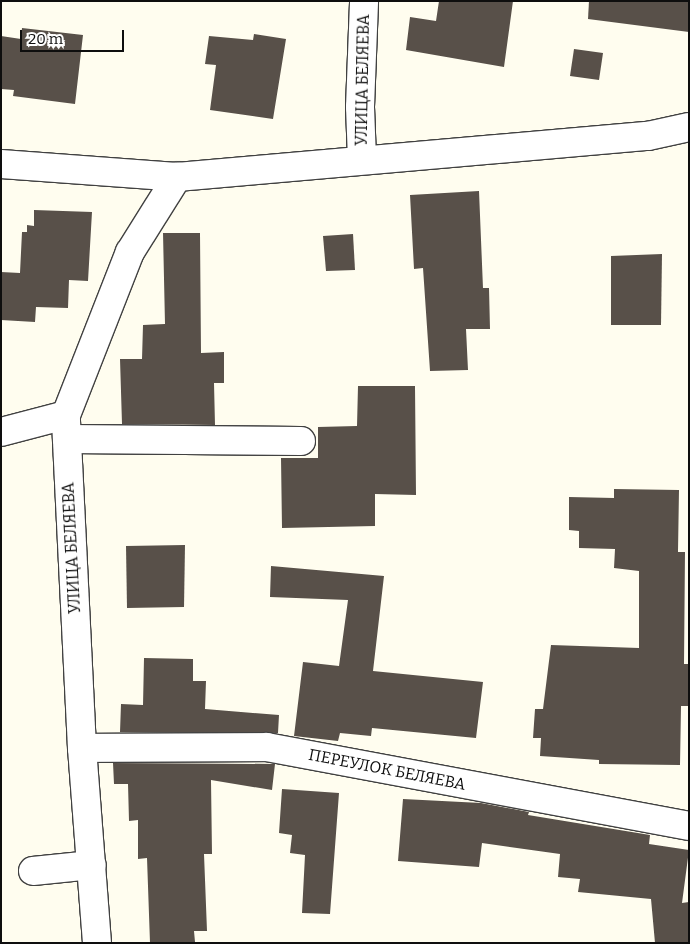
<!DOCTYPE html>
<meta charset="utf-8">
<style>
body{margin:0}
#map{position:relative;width:690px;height:944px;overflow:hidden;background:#fffdef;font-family:Bitter,serif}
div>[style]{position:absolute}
.building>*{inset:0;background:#585049}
.roads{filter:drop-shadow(1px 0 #414141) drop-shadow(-1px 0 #414141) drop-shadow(0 1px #414141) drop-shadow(0 -1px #414141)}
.minor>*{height:28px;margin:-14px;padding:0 14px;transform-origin:14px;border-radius:14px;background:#fff}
span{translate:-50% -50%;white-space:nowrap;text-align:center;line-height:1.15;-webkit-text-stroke:5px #fff;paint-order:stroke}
.street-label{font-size:16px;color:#0e0e0e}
.frame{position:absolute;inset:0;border:2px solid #0e0e0e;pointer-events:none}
.scale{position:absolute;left:20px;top:30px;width:104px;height:22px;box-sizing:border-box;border:2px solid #0e0e0e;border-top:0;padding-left:6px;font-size:15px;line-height:18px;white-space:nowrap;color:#0e0e0e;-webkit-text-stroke:4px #fff;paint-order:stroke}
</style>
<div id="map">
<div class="building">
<i style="clip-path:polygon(439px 1px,513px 1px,504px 67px,406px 50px,410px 17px,436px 21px)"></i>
<i style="clip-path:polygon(589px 1px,689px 1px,689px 32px,588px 19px)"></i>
<i style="clip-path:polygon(22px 28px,83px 35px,75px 104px,13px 96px,14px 90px,1px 89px,1px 36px,21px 39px)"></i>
<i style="clip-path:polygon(254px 34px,286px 39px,273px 119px,210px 110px,216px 65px,205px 64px,209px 36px,253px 40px)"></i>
<i style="clip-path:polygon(574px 49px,603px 53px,599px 80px,570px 76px)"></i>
<i style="clip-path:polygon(479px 191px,483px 288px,489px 288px,490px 329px,466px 329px,468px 370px,430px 371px,423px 268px,414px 269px,410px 195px)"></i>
<i style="clip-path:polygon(34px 210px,92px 212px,88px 281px,69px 280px,68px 308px,36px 307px,35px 322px,1px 320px,1px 272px,20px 273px,22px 232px,27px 232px,27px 225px,34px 226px)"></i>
<i style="clip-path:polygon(163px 233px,200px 233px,201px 353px,224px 352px,224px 383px,214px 383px,215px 425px,122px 424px,120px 359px,142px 359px,143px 325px,165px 324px)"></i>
<i style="clip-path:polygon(353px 234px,355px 270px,326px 271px,323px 236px)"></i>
<i style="clip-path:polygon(662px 254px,661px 325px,611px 325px,611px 256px)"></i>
<i style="clip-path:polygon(358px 386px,415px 386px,416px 495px,375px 494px,375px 526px,282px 528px,281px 458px,318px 458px,318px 427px,357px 426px)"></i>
<i style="clip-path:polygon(614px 489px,679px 490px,678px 552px,685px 552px,684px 664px,689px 664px,689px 706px,681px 706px,680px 765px,599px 764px,599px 760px,540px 756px,541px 738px,533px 738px,535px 709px,543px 709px,551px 645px,639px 648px,639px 571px,614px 568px,615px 549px,579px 548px,579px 531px,569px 530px,569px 497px,614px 498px)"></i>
<i style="clip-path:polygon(185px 545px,184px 607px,127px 608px,126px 546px)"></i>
<i style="clip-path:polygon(271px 566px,384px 576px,373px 671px,483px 682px,476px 738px,372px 728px,371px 736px,340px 733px,338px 741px,294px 736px,303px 662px,339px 666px,348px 600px,270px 597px)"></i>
<i style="clip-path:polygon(144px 658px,193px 659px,193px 681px,206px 681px,205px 709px,279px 715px,278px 733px,120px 732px,121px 704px,143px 705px)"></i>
<i style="clip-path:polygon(113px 763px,275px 764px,272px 790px,211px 780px,212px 854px,204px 854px,207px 931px,194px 931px,195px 942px,150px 943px,147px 858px,138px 859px,138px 820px,129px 821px,128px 784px,114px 784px)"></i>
<i style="clip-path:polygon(282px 789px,339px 793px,330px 914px,302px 913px,305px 855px,290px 853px,292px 835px,279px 833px)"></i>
<i style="clip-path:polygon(403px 799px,481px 803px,529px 812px,528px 815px,650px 835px,649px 844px,689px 850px,682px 903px,689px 902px,689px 943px,655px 943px,651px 899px,578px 892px,580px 879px,558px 877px,560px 854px,482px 843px,479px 867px,398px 861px)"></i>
</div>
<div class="roads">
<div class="minor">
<i style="left:362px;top:159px;width:52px;rotate:-92.2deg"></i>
<i style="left:360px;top:107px;width:106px;rotate:-87.8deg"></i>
<i style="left:1px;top:164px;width:176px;rotate:4.2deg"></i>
<i style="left:177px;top:177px;width:473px;rotate:-5deg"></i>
<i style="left:648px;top:136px;width:42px;rotate:-12.4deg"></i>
<i style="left:1px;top:432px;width:67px;rotate:-14.7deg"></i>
<i style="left:67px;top:439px;width:234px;rotate:0.5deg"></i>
<i style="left:82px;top:748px;width:185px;rotate:-0.3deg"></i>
<i style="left:267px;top:747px;width:429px;rotate:10.6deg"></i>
<i style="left:33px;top:871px;width:59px;rotate:-5.8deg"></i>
<i style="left:97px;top:943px;width:196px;rotate:-94.4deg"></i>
<i style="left:82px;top:748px;width:333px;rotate:-92.8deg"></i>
<i style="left:66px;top:415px;width:175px;rotate:-68.6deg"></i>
<i style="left:130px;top:252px;width:89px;rotate:-57.9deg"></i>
</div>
</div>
<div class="street-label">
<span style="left:363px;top:80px;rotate:-89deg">УЛИЦА БЕЛЯЕВА</span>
<span style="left:72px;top:548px;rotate:-93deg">УЛИЦА БЕЛЯЕВА</span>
<span style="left:387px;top:770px;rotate:11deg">ПЕРЕУЛОК БЕЛЯЕВА</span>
</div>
<div class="frame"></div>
<div class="scale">20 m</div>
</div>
